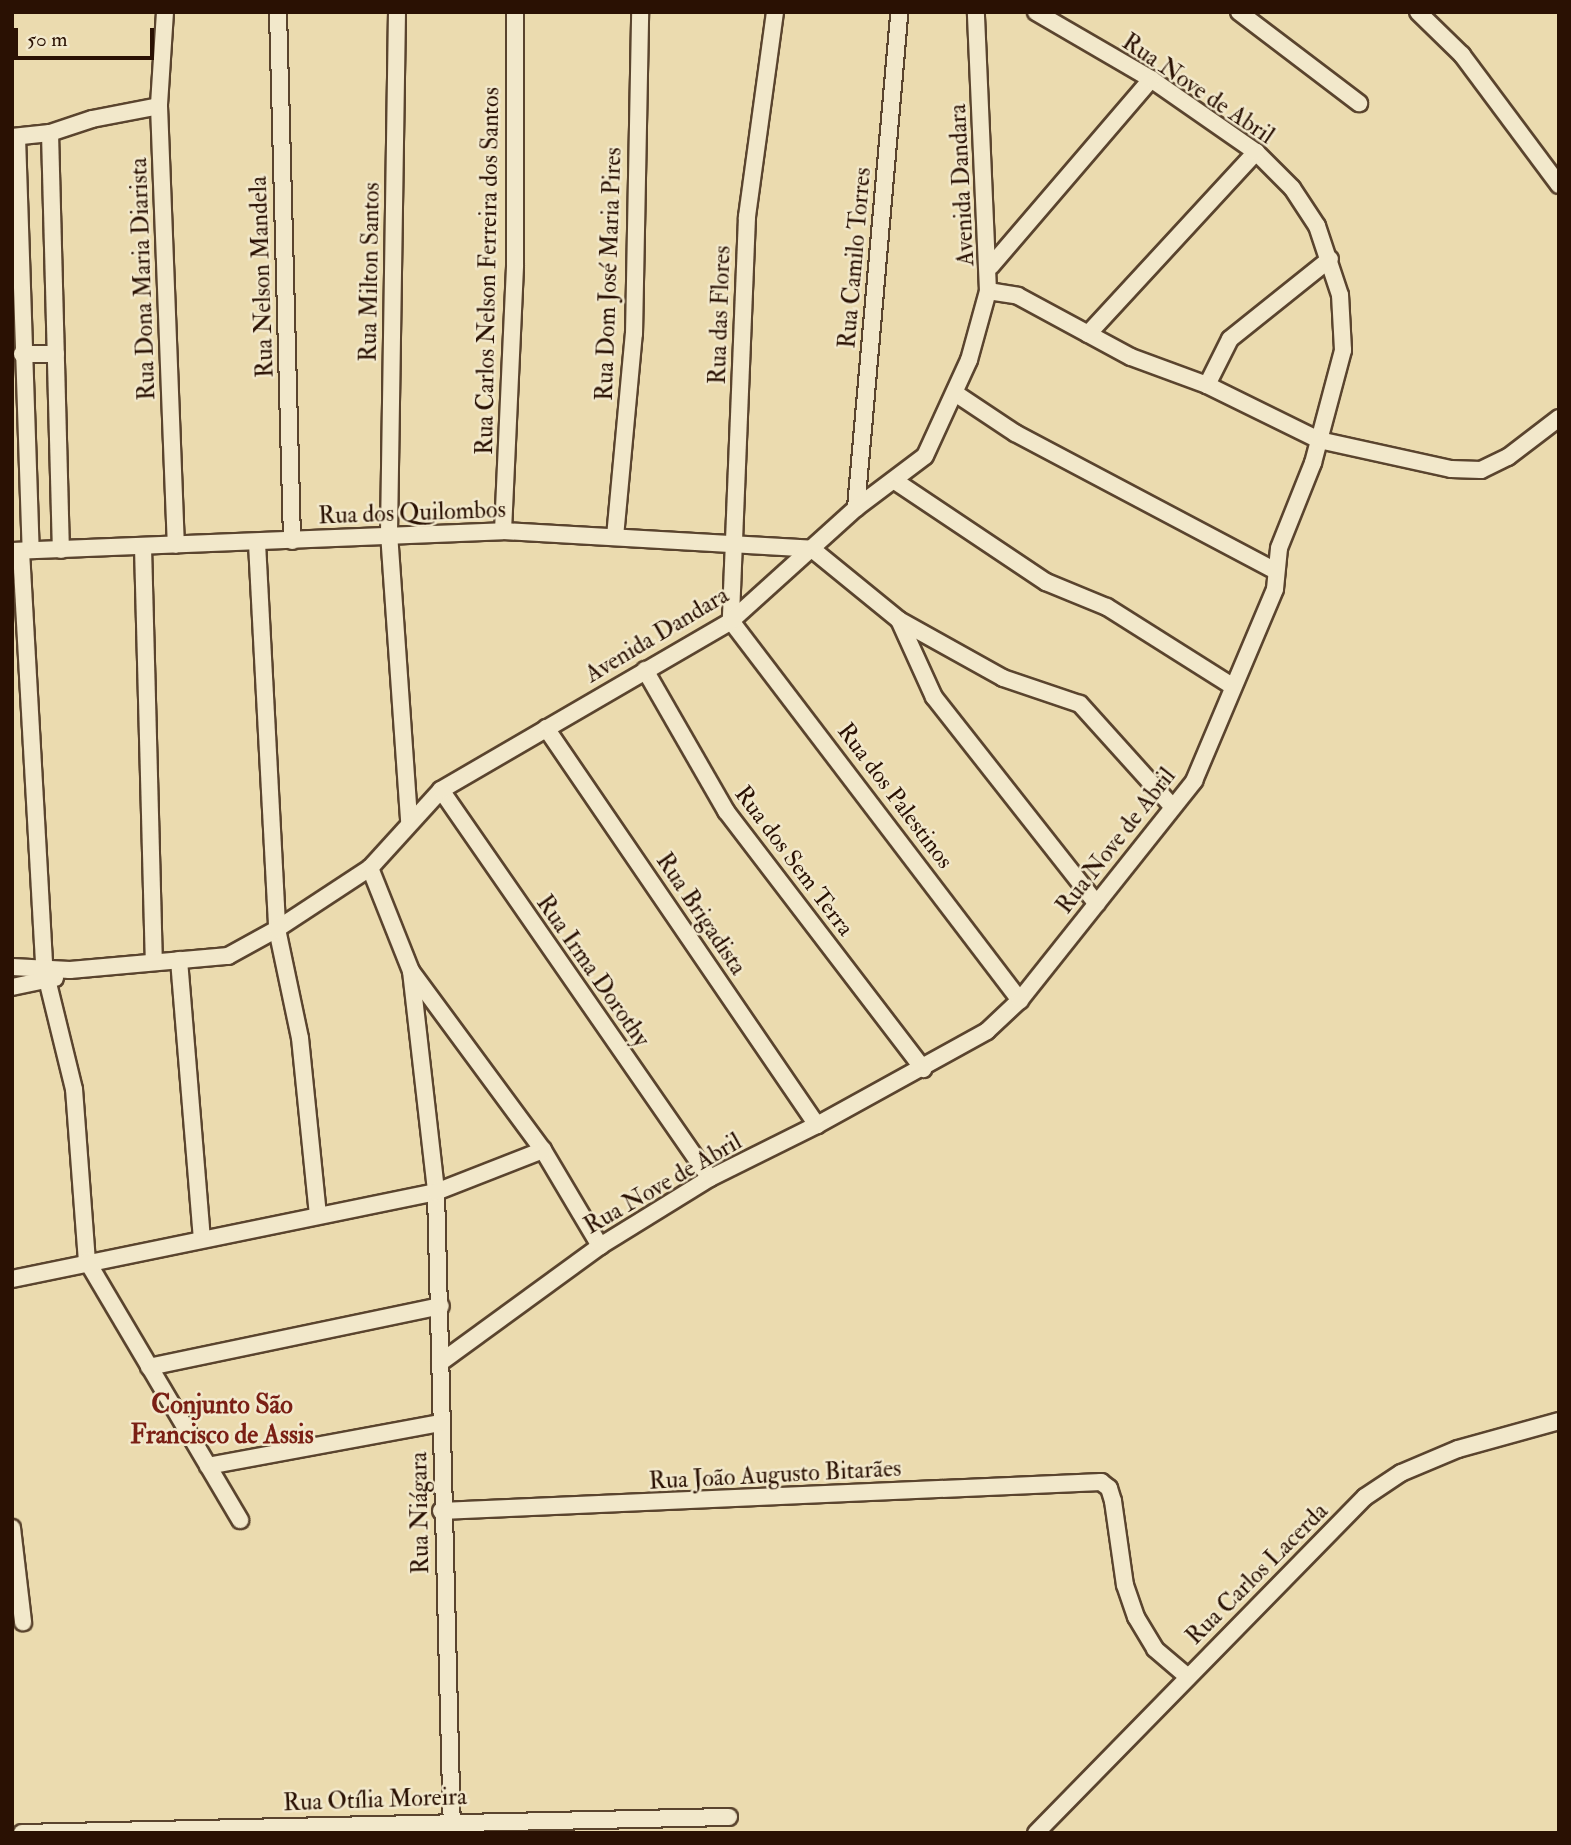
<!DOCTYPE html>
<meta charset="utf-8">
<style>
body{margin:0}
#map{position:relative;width:1571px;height:1845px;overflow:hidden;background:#ebdbaf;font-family:"IM FELL Double Pica",serif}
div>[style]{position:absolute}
.roads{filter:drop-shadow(2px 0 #5a442e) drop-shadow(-2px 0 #5a442e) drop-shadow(0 2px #5a442e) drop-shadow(0 -2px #5a442e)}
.minor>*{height:16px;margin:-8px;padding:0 8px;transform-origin:8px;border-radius:8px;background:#f2e8cb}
span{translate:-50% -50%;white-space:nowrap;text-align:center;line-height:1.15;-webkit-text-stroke:5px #f2e8cb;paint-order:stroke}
.street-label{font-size:24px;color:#2a1103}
.neighbourhood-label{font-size:26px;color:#7a1f14;font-weight:700}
.frame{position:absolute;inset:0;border:14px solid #2a1103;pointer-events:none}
.scale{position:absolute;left:14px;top:28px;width:140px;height:32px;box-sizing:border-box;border:4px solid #2a1103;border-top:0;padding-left:9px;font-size:21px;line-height:24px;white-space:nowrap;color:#2a1103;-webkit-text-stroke:5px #f2e8cb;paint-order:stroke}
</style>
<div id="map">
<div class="roads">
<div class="minor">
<i style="left:165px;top:12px;width:94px;rotate:93.7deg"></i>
<i style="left:159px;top:106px;width:439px;rotate:87.8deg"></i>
<i style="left:278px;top:12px;width:529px;rotate:88.48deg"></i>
<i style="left:397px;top:12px;width:521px;rotate:90.88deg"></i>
<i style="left:389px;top:533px;width:290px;rotate:86deg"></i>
<i style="left:775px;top:12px;width:207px;rotate:97.8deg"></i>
<i style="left:747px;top:217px;width:404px;rotate:92.3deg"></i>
<i style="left:731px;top:621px;width:477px;rotate:52.7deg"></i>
<i style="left:1239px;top:12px;width:151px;rotate:37.2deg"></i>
<i style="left:1418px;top:12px;width:62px;rotate:44.3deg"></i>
<i style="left:1462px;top:55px;width:162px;rotate:53.3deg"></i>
<i style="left:50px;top:133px;width:417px;rotate:88.5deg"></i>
<i style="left:12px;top:137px;width:38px;rotate:-6deg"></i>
<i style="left:50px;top:133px;width:44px;rotate:-18.4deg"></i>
<i style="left:92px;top:119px;width:68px;rotate:-11deg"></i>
<i style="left:17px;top:137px;width:413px;rotate:88.1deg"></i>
<i style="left:991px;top:266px;width:246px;rotate:-49.4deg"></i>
<i style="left:988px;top:291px;width:30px;rotate:9deg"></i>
<i style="left:1018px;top:296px;width:128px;rotate:28.4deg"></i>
<i style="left:1131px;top:357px;width:81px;rotate:20.2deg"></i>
<i style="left:1207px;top:385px;width:125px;rotate:26.2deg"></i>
<i style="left:1319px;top:440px;width:135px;rotate:12.4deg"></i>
<i style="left:1451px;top:469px;width:30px;rotate:2deg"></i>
<i style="left:1481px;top:470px;width:30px;rotate:-26deg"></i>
<i style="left:1508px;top:457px;width:64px;rotate:-37.4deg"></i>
<i style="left:1088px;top:334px;width:248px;rotate:-47.3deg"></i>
<i style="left:22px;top:354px;width:34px"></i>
<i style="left:1207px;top:385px;width:51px;rotate:-63.4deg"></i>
<i style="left:1230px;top:339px;width:128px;rotate:-38.7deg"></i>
<i style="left:955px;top:393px;width:72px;rotate:33.7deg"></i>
<i style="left:1015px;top:433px;width:295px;rotate:27.9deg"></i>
<i style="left:895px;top:481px;width:182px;rotate:33.8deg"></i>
<i style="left:1046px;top:582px;width:66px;rotate:22.3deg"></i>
<i style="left:1107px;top:607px;width:148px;rotate:32.3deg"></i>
<i style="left:856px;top:508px;width:498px;rotate:-85deg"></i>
<i style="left:503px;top:531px;width:266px;rotate:-87.4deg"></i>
<i style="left:515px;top:265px;width:253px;rotate:-90deg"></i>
<i style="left:615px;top:537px;width:204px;rotate:-84.7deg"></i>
<i style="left:634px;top:334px;width:322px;rotate:-88.9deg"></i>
<i style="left:257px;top:543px;width:387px;rotate:87deg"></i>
<i style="left:277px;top:929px;width:111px;rotate:78.1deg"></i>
<i style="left:300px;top:1038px;width:177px;rotate:84.2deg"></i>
<i style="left:143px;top:547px;width:414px;rotate:88.5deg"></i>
<i style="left:12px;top:551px;width:491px;rotate:-2.3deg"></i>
<i style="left:503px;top:531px;width:310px;rotate:3.3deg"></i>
<i style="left:812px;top:549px;width:112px;rotate:39.2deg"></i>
<i style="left:899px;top:620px;width:85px;rotate:65.6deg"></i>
<i style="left:934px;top:697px;width:263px;rotate:51.8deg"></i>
<i style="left:21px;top:551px;width:417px;rotate:86.8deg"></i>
<i style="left:44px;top:967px;width:126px;rotate:76.2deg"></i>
<i style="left:74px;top:1089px;width:172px;rotate:85.7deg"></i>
<i style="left:87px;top:1261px;width:301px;rotate:59.4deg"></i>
<i style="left:899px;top:620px;width:119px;rotate:29.1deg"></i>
<i style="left:1003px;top:678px;width:81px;rotate:18.7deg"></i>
<i style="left:1080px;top:704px;width:136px;rotate:48deg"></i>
<i style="left:645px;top:670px;width:163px;rotate:60.1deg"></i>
<i style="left:726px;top:811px;width:325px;rotate:52.6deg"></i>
<i style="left:546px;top:728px;width:481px;rotate:55.7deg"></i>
<i style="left:441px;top:790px;width:472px;rotate:55.3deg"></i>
<i style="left:370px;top:868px;width:111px;rotate:68.3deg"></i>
<i style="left:411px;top:971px;width:222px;rotate:53.6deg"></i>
<i style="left:543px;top:1150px;width:112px;rotate:59.3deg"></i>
<i style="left:179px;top:960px;width:279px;rotate:85.3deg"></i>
<i style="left:12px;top:967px;width:58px;rotate:3deg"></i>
<i style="left:70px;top:970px;width:159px;rotate:-5.1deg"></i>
<i style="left:228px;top:956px;width:56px;rotate:-28.9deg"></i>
<i style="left:277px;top:929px;width:111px;rotate:-33.3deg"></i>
<i style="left:370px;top:868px;width:105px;rotate:-47.7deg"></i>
<i style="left:441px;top:790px;width:336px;rotate:-30.2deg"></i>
<i style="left:731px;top:621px;width:169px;rotate:-42.1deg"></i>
<i style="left:856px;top:508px;width:86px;rotate:-37deg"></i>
<i style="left:925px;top:456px;width:106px;rotate:-65.4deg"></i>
<i style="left:969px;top:360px;width:72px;rotate:-74.6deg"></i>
<i style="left:988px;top:291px;width:279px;rotate:-92.5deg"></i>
<i style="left:411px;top:971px;width:222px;rotate:83.5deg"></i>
<i style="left:436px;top:1192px;width:641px;rotate:88.57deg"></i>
<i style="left:12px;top:987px;width:44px;rotate:-11.8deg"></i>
<i style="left:12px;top:1279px;width:433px;rotate:-11.6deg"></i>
<i style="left:436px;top:1192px;width:115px;rotate:-21.4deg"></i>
<i style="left:441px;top:1362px;width:197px;rotate:-36.1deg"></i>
<i style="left:600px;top:1246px;width:129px;rotate:-31.7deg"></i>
<i style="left:710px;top:1178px;width:119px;rotate:-26.4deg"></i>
<i style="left:817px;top:1125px;width:194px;rotate:-28.9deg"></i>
<i style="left:987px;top:1031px;width:45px;rotate:-43.2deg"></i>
<i style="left:1020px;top:1000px;width:280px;rotate:-51.5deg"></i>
<i style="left:1194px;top:781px;width:208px;rotate:-67.1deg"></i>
<i style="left:1275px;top:589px;width:41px;rotate:-84.4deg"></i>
<i style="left:1279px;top:548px;width:92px;rotate:-68.2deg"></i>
<i style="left:1313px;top:463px;width:117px;rotate:-75.1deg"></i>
<i style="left:1343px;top:350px;width:55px;rotate:-93.1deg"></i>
<i style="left:1340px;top:295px;width:73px;rotate:-108.4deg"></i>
<i style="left:1317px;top:226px;width:45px;rotate:-123.3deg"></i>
<i style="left:1292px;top:188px;width:51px;rotate:-135deg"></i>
<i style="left:1256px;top:152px;width:128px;rotate:-145.2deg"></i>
<i style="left:1151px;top:79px;width:133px;rotate:-149.8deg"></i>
<i style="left:149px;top:1367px;width:298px;rotate:-11.8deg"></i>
<i style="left:208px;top:1466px;width:237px;rotate:-10.5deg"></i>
<i style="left:441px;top:1511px;width:661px;rotate:-2.52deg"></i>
<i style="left:1101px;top:1482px;width:10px;rotate:37deg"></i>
<i style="left:1109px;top:1488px;width:14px;rotate:73deg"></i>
<i style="left:1113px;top:1501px;width:85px;rotate:81.9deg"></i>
<i style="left:1125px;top:1585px;width:34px;rotate:71deg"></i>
<i style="left:1136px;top:1617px;width:37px;rotate:59deg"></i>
<i style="left:1155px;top:1649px;width:43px;rotate:40.3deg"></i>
<i style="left:12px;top:1528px;width:95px;rotate:83.3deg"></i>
<i style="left:22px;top:1833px;width:707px;rotate:-1.3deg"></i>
<i style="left:1036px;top:1833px;width:470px;rotate:-45.6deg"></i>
<i style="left:1365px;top:1497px;width:43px;rotate:-33.7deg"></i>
<i style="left:1401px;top:1473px;width:62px;rotate:-22.8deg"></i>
<i style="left:1458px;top:1449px;width:105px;rotate:-15.5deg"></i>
</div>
</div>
<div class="street-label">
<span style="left:1198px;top:89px;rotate:34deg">Rua Nove de Abril</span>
<span style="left:962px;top:185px;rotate:-93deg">Avenida Dandara</span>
<span style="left:855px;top:258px;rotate:-85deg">Rua Camilo Torres</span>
<span style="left:488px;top:271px;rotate:-89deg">Rua Carlos Nelson Ferreira dos Santos</span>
<span style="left:370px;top:272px;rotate:-89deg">Rua Milton Santos</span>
<span style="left:609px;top:274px;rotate:-88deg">Rua Dom José Maria Pires</span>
<span style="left:262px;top:277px;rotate:-92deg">Rua Nelson Mandela</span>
<span style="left:143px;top:279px;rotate:-92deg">Rua Dona Maria Diarista</span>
<span style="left:720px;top:315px;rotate:-88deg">Rua das Flores</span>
<span style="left:412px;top:513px;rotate:-2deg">Rua dos Quilombos</span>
<span style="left:657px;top:635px;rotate:-31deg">Avenida Dandara</span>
<span style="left:895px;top:796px;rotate:53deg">Rua dos Palestinos</span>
<span style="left:1116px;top:841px;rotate:-52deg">Rua Nove de Abril</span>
<span style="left:794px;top:861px;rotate:53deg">Rua dos Sem Terra</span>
<span style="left:701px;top:914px;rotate:56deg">Rua Brigadista</span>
<span style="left:593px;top:971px;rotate:55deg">Rua Irma Dorothy</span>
<span style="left:663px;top:1184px;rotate:-30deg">Rua Nove de Abril</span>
<span style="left:775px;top:1475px;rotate:-3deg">Rua João Augusto Bitarães</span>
<span style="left:420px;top:1513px;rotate:-91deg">Rua Niágara</span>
<span style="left:1257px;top:1574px;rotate:-45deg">Rua Carlos Lacerda</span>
<span style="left:375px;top:1800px;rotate:-2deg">Rua Otília Moreira</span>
</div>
<div class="neighbourhood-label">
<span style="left:222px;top:1421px">Conjunto São<br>Francisco de Assis</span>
</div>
<div class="frame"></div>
<div class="scale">50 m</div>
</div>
